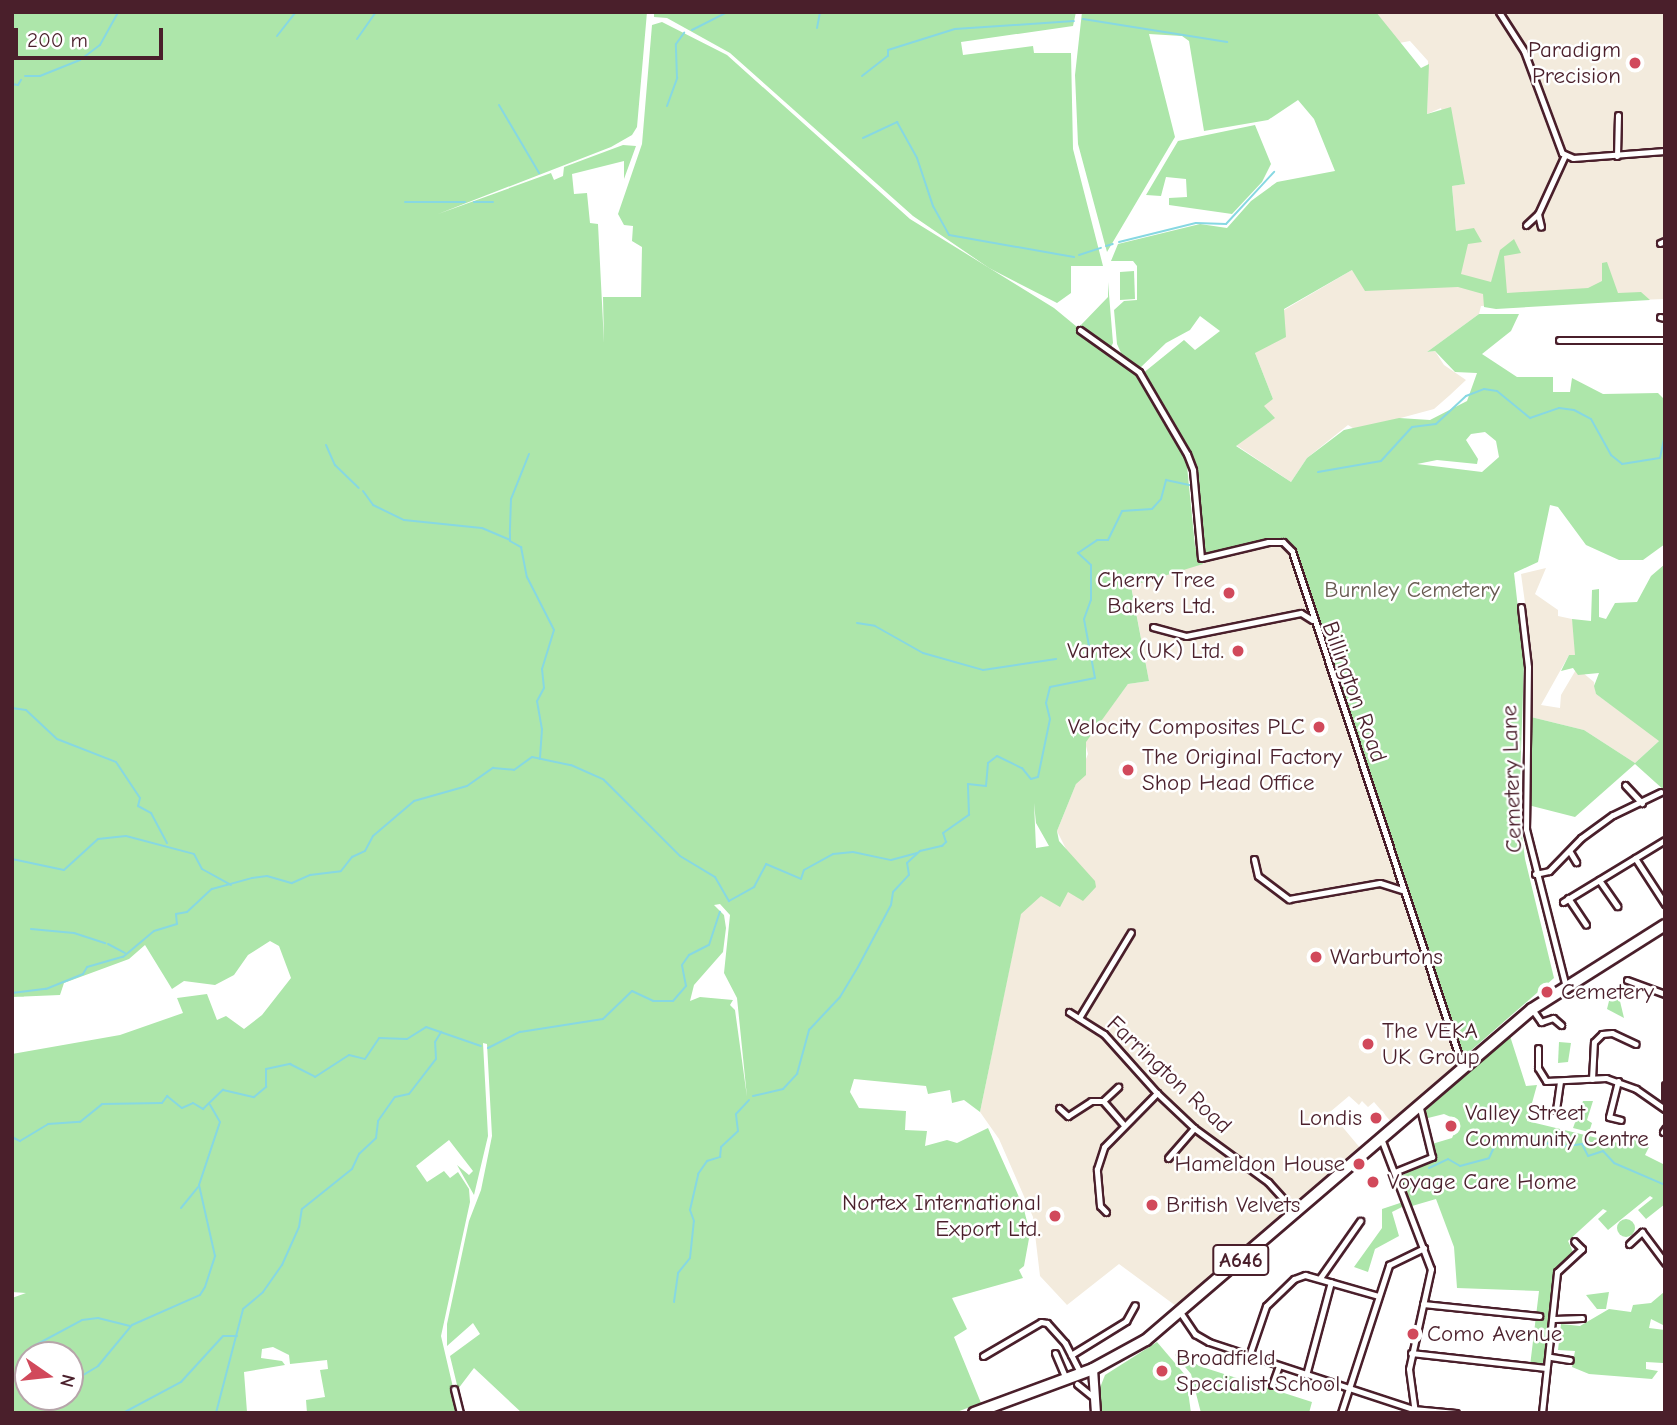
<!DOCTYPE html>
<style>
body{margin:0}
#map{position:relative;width:1677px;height:1425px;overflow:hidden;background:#fff;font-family:"Comic Neue",sans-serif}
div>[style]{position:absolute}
.built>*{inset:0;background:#f3ebdd}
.green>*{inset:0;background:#ade6aa}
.round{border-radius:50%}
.stream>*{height:2px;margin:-1px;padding:0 1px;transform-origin:1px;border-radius:1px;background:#87d8e2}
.roads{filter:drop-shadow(2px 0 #4a1f2b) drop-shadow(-2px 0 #4a1f2b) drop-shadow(0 2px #4a1f2b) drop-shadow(0 -2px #4a1f2b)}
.street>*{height:5px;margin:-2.5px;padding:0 2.5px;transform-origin:2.5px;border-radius:2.5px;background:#fff}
.secondary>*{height:8px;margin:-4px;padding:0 4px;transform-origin:4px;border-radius:4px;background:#fff}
.highway>*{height:10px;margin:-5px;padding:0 5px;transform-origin:5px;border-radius:5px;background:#fff}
.dots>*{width:19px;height:19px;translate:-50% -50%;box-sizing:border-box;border:4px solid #fff;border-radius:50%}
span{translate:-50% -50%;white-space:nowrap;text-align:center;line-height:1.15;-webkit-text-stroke:5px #fff;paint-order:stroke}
.shield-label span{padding:2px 5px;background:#fff;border:2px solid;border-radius:5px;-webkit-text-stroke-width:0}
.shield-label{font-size:21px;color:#4a1f2b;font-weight:700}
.poi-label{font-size:23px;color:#4a1f2b}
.right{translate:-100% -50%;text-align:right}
.left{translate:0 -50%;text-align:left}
.park-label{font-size:23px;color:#685b51}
.street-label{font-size:23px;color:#4a1f2b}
.frame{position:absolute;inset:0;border:14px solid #4a1f2b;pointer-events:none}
.north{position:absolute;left:14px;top:1341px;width:70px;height:70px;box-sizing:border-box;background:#fff;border:2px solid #b7a5aa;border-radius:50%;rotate:104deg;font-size:19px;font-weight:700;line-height:28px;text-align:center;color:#4a1f2b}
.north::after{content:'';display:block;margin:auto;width:24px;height:32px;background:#d1495b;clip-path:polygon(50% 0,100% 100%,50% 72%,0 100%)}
.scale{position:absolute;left:14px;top:28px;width:149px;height:32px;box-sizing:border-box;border:4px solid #4a1f2b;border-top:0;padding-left:9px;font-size:21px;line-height:24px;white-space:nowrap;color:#4a1f2b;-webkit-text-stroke:5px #fff;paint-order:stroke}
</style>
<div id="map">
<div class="built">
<i style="clip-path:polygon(1376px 12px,1665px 12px,1665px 299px,1481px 306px,1479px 314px,1427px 352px,1435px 351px,1444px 365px,1466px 380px,1450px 395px,1434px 409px,1356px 430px,1348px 425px,1307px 458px,1291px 482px,1236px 445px,1268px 423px,1263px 405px,1273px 399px,1255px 353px,1284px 310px,1352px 270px,1456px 231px,1452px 186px,1464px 184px,1441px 108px,1427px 114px,1428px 61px,1410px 41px,1399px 43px)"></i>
<i style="clip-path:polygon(1264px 545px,1284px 545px,1292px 551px,1460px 1060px,1392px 1123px,1374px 1102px,1368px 1107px,1362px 1101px,1359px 1105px,1349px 1096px,1330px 1112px,1361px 1149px,1176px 1306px,1119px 1264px,1067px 1305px,1040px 1276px,1033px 1217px,999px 1139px,980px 1112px,1026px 887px,1066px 849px,1057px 831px,1088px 754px,1085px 742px,1128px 684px,1149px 681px,1131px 585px)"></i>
<i style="clip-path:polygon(1546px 568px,1535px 594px,1558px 610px,1558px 616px,1572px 619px,1577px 643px,1575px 655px,1569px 655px,1541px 705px,1560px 708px,1561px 695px,1577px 668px,1594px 682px,1596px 694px,1660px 740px,1635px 763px,1584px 730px,1531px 717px,1532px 654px,1521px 574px)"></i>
</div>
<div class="green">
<i style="clip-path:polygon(evenodd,12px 12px,647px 12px,637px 127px,632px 135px,611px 147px,438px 214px,551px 173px,554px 180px,563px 176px,564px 167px,623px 145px,636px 146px,624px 179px,624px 161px,572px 174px,574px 194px,587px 193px,590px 223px,598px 224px,604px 343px,603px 297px,641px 297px,642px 247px,632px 241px,633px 226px,624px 225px,618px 214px,642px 144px,652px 25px,662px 22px,727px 55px,910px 219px,1054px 308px,1139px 378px,1186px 456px,1195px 546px,1203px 564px,1131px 586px,1149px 681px,1128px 684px,1086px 742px,1086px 775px,1076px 784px,1057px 831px,1059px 841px,1095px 881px,1096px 887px,1083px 901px,1068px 892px,1060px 907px,1041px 896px,1021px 914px,980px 1112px,964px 1100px,952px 1103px,950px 1090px,928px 1094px,926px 1086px,854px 1079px,850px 1092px,859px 1108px,906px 1111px,905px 1130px,927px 1131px,925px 1146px,947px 1140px,957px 1143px,988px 1128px,1023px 1206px,1030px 1233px,1024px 1266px,1019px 1270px,1023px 1278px,952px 1298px,967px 1329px,954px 1337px,981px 1403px,954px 1413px,522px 1413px,474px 1368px,458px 1389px,450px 1356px,480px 1334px,473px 1323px,447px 1346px,447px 1324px,469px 1221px,481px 1190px,492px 1136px,487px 1044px,483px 1043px,488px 1136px,474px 1195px,457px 1165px,469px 1175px,473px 1171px,449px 1140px,416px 1166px,427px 1182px,444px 1171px,450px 1178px,458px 1172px,469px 1189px,470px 1202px,441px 1336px,459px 1413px,307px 1413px,306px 1400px,325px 1397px,320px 1370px,328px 1369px,327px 1360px,290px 1364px,289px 1355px,273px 1347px,262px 1349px,261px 1358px,282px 1361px,285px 1365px,244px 1372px,247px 1412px,253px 1413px,12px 1413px,12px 1298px,26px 1293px,12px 1292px,12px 1054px,120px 1035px,183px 1013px,177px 998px,207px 994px,217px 1020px,226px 1016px,244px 1029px,262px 1015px,291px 978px,279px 946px,270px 941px,248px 955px,234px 975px,215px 985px,184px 981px,172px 989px,145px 945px,129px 959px,64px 983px,60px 995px,12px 997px,12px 12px,1034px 803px,1036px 823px,1049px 846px,1036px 848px,1034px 803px,12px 12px,720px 904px,730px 915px,724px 973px,737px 998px,747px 1097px,735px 1010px,730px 1005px,733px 1000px,700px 997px,690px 1001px,694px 985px,723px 952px,726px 928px,724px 915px,714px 905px,720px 904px,12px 12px,28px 1355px,70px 1355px,70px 1397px,28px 1397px,28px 1355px)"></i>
<i style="clip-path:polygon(654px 12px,1076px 12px,1073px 26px,961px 42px,963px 55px,1033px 46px,1034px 53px,1071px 53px,1073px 149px,1103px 266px,1071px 266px,1071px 293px,1057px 303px,989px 268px,913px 216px,730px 53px,667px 18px,654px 17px)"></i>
<i style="clip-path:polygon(evenodd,1082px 12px,1376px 12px,1421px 68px,1429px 64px,1427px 114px,1451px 107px,1465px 184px,1452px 186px,1456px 231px,1474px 228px,1482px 242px,1468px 244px,1461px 274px,1491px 282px,1500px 250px,1514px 239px,1521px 253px,1504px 256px,1507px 293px,1588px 288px,1602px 281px,1602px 263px,1607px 262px,1618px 293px,1641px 292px,1650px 300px,1496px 309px,1484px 307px,1483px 294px,1458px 287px,1365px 291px,1352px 270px,1284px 309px,1286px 337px,1255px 353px,1273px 399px,1264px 406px,1275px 418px,1236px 446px,1291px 482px,1307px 458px,1344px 430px,1399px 418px,1430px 420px,1467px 401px,1477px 373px,1455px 372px,1435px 351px,1427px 352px,1479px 314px,1519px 314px,1511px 331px,1482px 354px,1517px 377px,1553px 377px,1553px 392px,1570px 392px,1572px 378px,1603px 394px,1658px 393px,1665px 400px,1665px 544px,1643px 560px,1619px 560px,1586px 545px,1558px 507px,1550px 505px,1538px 562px,1514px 573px,1524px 661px,1519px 812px,1525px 859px,1554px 978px,1460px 1060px,1289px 542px,1274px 540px,1202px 553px,1193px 457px,1171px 428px,1142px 374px,1184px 340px,1195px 350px,1220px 331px,1200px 316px,1190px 330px,1166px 343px,1140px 368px,1122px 355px,1117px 344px,1114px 310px,1124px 301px,1137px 300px,1137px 266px,1133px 261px,1111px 261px,1118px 244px,1200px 224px,1227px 228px,1251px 201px,1277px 182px,1335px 171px,1314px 119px,1298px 100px,1268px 120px,1204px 131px,1189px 41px,1182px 36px,1149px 34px,1175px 137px,1107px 252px,1078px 144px,1075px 75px,1082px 12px,1485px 432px,1496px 441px,1499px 457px,1482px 472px,1417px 464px,1437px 460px,1477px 464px,1478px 459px,1466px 440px,1471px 434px,1485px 432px)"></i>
<i style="clip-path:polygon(1255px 125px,1271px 164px,1262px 182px,1232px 214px,1169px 205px,1169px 198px,1187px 197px,1186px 179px,1166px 177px,1161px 196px,1146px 195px,1178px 141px)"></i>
<i style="clip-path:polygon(1134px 271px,1135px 299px,1120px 300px,1120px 272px)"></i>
<i style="clip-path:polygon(1108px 282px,1113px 343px,1111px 347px,1080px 326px,1108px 297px)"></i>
<i style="clip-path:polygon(1665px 564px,1665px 791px,1635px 764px,1575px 817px,1528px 805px,1531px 717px,1584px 730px,1635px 763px,1659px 741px,1596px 694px,1594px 686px,1599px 673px,1578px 675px,1573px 668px,1561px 671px,1569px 655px,1575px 655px,1572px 619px,1591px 621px,1592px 590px,1599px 589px,1599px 617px,1606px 619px,1615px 603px,1637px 602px,1651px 576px)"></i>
<i style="clip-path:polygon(1619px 997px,1624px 1018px,1607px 1009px,1609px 1001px)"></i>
<i style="clip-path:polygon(1510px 1036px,1526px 1086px,1537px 1085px,1527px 1121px,1618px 1143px,1623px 1132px,1649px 1147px,1645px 1155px,1665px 1165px,1665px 1204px,1646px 1219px,1638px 1210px,1653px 1198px,1650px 1196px,1608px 1230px,1598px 1219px,1607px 1211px,1603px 1209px,1568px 1241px,1573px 1252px,1554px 1274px,1548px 1354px,1545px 1362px,1535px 1366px,1530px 1366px,1539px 1291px,1457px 1288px,1454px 1247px,1436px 1199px,1412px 1206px,1401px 1176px,1435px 1158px,1432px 1144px,1452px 1138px,1457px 1127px,1453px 1118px,1444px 1114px,1428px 1118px,1424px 1112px)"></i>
<i style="clip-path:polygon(1559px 1042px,1571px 1043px,1568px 1062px,1558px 1063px)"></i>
<i style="clip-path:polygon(1583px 1101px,1593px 1101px,1587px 1120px,1592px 1123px,1589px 1132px,1573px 1128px)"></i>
<i style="clip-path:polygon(1403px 1202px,1404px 1206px,1392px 1212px,1399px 1236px,1375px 1249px,1368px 1272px,1354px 1267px,1382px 1228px,1382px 1209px)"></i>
<i class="round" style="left:1617px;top:1219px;width:18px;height:18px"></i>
<i style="clip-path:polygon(1609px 1292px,1606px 1309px,1597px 1309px,1586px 1295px)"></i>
<i style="clip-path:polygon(1664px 1292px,1665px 1326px,1651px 1319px,1649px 1328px,1665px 1330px,1663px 1363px,1646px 1362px,1646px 1369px,1658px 1371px,1652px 1379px,1589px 1374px,1572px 1367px,1575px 1351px,1558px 1350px,1561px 1324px,1580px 1326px,1609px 1309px,1631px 1312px,1633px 1305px,1651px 1303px)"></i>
<i style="clip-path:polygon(1157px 1342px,1186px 1376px,1191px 1413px,1102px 1413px,1098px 1393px,1105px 1375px)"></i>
<i style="clip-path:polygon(1178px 1351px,1199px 1366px,1312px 1402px,1309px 1413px,1201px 1413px,1191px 1374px,1175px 1355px)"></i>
</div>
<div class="stream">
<i style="left:1083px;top:19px;width:146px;rotate:9.1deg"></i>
<i style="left:817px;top:28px;width:16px;rotate:-79deg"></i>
<i style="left:692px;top:30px;width:39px;rotate:-27deg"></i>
<i style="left:277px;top:36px;width:31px;rotate:-52deg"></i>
<i style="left:357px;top:39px;width:33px;rotate:-55deg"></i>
<i style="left:25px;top:76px;width:15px"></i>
<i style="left:40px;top:76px;width:43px;rotate:-21.8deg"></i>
<i style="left:80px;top:60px;width:25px;rotate:-37deg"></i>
<i style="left:100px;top:45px;width:38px;rotate:-61deg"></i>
<i style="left:862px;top:76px;width:33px;rotate:-38deg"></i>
<i style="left:888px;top:56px;width:6px;rotate:-90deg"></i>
<i style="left:888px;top:50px;width:70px;rotate:-17.4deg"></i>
<i style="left:955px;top:29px;width:119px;rotate:-3.8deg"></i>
<i style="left:12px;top:84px;width:6px;rotate:9deg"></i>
<i style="left:18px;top:85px;width:6px;rotate:-59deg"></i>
<i style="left:499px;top:105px;width:79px;rotate:59.5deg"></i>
<i style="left:667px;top:106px;width:30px;rotate:-70deg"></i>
<i style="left:677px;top:78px;width:34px;rotate:-92deg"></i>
<i style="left:676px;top:44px;width:14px;rotate:-54deg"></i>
<i style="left:863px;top:138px;width:38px;rotate:-25deg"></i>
<i style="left:897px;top:122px;width:41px;rotate:60.9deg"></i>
<i style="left:917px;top:158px;width:51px;rotate:71.6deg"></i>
<i style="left:933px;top:206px;width:33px;rotate:61deg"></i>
<i style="left:949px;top:235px;width:127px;rotate:10deg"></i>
<i style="left:405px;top:202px;width:60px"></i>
<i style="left:474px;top:202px;width:19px"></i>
<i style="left:1119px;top:242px;width:79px;rotate:-13.9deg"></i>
<i style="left:1196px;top:223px;width:30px;rotate:2deg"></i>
<i style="left:1226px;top:224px;width:71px;rotate:-47.3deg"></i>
<i style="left:1106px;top:246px;width:7px;rotate:-16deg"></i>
<i style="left:1079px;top:255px;width:23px;rotate:-18deg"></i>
<i style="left:326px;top:445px;width:22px;rotate:66deg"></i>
<i style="left:335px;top:465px;width:33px;rotate:44deg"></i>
<i style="left:529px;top:454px;width:48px;rotate:111.8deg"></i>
<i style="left:511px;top:499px;width:35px;rotate:92deg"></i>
<i style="left:510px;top:534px;width:7px;rotate:90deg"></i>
<i style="left:510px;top:541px;width:13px;rotate:29deg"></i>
<i style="left:521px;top:547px;width:31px;rotate:79deg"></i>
<i style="left:527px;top:577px;width:59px;rotate:63deg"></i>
<i style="left:554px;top:630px;width:41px;rotate:107.1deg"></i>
<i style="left:542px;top:669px;width:19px;rotate:84deg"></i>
<i style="left:544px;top:688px;width:15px;rotate:118deg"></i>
<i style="left:537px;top:701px;width:28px;rotate:80deg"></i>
<i style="left:542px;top:729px;width:30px;rotate:94deg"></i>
<i style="left:1318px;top:472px;width:64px;rotate:-9.9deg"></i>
<i style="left:1381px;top:461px;width:46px;rotate:-47.6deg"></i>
<i style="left:1412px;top:427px;width:24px;rotate:-7deg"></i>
<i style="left:1436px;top:424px;width:41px;rotate:-43deg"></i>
<i style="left:1466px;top:396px;width:19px;rotate:-21deg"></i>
<i style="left:1484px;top:389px;width:13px;rotate:9deg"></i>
<i style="left:1497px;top:391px;width:43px;rotate:39.3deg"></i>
<i style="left:1530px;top:418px;width:31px;rotate:-19deg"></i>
<i style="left:1559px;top:408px;width:15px;rotate:8deg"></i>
<i style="left:1574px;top:410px;width:19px;rotate:28deg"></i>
<i style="left:1591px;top:419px;width:41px;rotate:60.9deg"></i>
<i style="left:1611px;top:455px;width:14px;rotate:39deg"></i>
<i style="left:1622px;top:464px;width:38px;rotate:-9deg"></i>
<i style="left:1660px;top:458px;width:24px;rotate:-78deg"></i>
<i style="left:363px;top:491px;width:17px;rotate:54deg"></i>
<i style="left:373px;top:505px;width:34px;rotate:26deg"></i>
<i style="left:404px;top:520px;width:78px;rotate:5.9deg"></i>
<i style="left:482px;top:528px;width:30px;rotate:23deg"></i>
<i style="left:857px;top:623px;width:18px;rotate:9deg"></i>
<i style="left:875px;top:626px;width:55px;rotate:29.4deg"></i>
<i style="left:923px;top:653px;width:62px;rotate:15.8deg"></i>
<i style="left:983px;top:670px;width:74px;rotate:-8.6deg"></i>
<i style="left:12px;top:708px;width:14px;rotate:8deg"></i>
<i style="left:26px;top:710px;width:42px;rotate:43.1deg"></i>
<i style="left:57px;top:739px;width:63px;rotate:21.3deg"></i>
<i style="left:116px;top:762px;width:43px;rotate:56.3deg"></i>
<i style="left:140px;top:798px;width:8px;rotate:104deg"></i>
<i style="left:138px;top:806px;width:15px;rotate:28deg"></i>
<i style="left:151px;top:813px;width:34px;rotate:62deg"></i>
<i style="left:12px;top:859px;width:53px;rotate:11.9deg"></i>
<i style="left:64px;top:870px;width:46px;rotate:-42.4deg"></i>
<i style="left:98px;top:839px;width:28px;rotate:-6deg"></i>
<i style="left:126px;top:836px;width:70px;rotate:14.8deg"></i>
<i style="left:194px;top:854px;width:17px;rotate:62deg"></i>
<i style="left:202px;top:869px;width:33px;rotate:29deg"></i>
<i style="left:31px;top:929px;width:43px;rotate:5.3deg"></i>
<i style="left:74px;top:933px;width:33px;rotate:18deg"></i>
<i style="left:108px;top:944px;width:19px;rotate:28deg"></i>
<i style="left:12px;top:993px;width:34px;rotate:-7deg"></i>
<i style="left:46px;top:989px;width:40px;rotate:-22deg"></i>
<i style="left:83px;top:974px;width:8px;rotate:-60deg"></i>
<i style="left:87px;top:967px;width:37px;rotate:-16deg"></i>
<i style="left:123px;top:957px;width:40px;rotate:-40deg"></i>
<i style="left:154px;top:931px;width:24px;rotate:-17deg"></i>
<i style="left:177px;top:924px;width:10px;rotate:-96deg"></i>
<i style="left:176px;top:914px;width:11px;rotate:-10deg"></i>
<i style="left:187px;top:912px;width:34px;rotate:-43deg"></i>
<i style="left:212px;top:889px;width:41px;rotate:-15.4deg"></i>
<i style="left:252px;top:878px;width:15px;rotate:-8deg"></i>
<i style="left:267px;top:876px;width:26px;rotate:16deg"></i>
<i style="left:292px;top:883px;width:20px;rotate:-24deg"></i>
<i style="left:310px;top:875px;width:31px;rotate:-7deg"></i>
<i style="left:341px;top:871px;width:18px;rotate:-52deg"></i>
<i style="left:352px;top:857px;width:14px;rotate:-25deg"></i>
<i style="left:365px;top:851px;width:17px;rotate:-62deg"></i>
<i style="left:373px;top:836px;width:54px;rotate:-40.5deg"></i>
<i style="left:414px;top:801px;width:55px;rotate:-15.8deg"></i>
<i style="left:467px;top:786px;width:32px;rotate:-35deg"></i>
<i style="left:493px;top:768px;width:21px;rotate:5deg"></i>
<i style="left:514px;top:770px;width:22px;rotate:-36deg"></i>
<i style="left:532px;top:757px;width:40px;rotate:12deg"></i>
<i style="left:571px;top:765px;width:36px;rotate:24deg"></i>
<i style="left:604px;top:780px;width:107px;rotate:45deg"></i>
<i style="left:680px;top:856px;width:41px;rotate:31deg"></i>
<i style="left:715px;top:877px;width:28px;rotate:60deg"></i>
<i style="left:729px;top:901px;width:29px;rotate:-29deg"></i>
<i style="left:754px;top:887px;width:26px;rotate:-62deg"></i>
<i style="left:766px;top:864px;width:38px;rotate:23deg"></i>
<i style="left:801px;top:879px;width:9px;rotate:-72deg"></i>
<i style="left:804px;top:870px;width:33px;rotate:-29deg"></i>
<i style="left:833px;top:854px;width:20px;rotate:-6deg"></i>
<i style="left:853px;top:852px;width:39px;rotate:12deg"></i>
<i style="left:891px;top:860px;width:27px;rotate:-15deg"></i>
<i style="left:488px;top:1048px;width:36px;rotate:-27deg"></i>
<i style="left:520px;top:1032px;width:84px;rotate:-8.9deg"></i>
<i style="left:603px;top:1019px;width:40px;rotate:-44deg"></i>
<i style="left:632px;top:991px;width:23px;rotate:25deg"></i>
<i style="left:653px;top:1001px;width:20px"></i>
<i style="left:673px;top:1001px;width:20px;rotate:-49deg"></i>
<i style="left:686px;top:986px;width:21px;rotate:-101deg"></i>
<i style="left:682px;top:965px;width:12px;rotate:-55deg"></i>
<i style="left:689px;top:955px;width:22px;rotate:-27deg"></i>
<i style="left:709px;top:945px;width:35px;rotate:-72deg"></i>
<i style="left:753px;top:1096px;width:31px;rotate:-13deg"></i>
<i style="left:783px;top:1089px;width:21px;rotate:-47deg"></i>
<i style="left:797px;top:1074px;width:46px;rotate:-74.7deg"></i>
<i style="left:809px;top:1030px;width:45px;rotate:-46.8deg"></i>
<i style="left:840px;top:997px;width:35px;rotate:-59deg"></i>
<i style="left:858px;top:967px;width:70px;rotate:-62deg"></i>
<i style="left:891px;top:905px;width:13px;rotate:-81deg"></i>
<i style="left:893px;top:892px;width:23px;rotate:-47deg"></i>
<i style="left:909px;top:875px;width:12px;rotate:-99deg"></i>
<i style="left:907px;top:863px;width:18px;rotate:-43deg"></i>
<i style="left:920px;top:851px;width:23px;rotate:-13deg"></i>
<i style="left:942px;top:846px;width:6px;rotate:-45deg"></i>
<i style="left:946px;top:842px;width:9px;rotate:-108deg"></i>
<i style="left:943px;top:833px;width:32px;rotate:-35deg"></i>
<i style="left:969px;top:815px;width:31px;rotate:-92deg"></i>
<i style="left:968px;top:784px;width:18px;rotate:6deg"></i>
<i style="left:986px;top:786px;width:23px;rotate:-85deg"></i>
<i style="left:988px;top:763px;width:11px;rotate:-38deg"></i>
<i style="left:997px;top:756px;width:28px;rotate:26deg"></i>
<i style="left:1022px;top:768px;width:14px;rotate:51deg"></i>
<i style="left:1031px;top:779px;width:7px;rotate:-16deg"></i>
<i style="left:1038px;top:777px;width:59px;rotate:-78.3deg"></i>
<i style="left:1050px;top:719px;width:16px;rotate:-104deg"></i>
<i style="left:1046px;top:703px;width:16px;rotate:-76deg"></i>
<i style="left:1050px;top:687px;width:46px;rotate:-11.3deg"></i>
<i style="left:1095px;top:678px;width:60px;rotate:-100.6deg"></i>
<i style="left:1084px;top:619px;width:20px;rotate:-70deg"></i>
<i style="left:1091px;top:600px;width:35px;rotate:-90deg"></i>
<i style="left:1091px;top:565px;width:18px;rotate:-137deg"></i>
<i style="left:1078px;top:553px;width:23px;rotate:-34deg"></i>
<i style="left:1097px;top:540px;width:11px"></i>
<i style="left:1108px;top:540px;width:32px;rotate:-64deg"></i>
<i style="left:1122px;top:511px;width:30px;rotate:-4deg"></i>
<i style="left:1152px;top:509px;width:13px;rotate:-48deg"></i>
<i style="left:1161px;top:499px;width:20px;rotate:-75deg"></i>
<i style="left:1166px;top:480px;width:25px;rotate:12deg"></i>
<i style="left:12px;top:1137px;width:9px;rotate:27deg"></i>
<i style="left:20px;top:1141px;width:33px;rotate:-31deg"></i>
<i style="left:48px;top:1124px;width:32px;rotate:-4deg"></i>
<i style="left:80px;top:1122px;width:28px;rotate:-39deg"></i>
<i style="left:102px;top:1104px;width:60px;rotate:-1deg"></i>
<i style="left:162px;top:1103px;width:9px;rotate:-54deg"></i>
<i style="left:167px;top:1096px;width:19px;rotate:39deg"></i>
<i style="left:182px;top:1108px;width:12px;rotate:-24deg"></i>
<i style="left:193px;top:1103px;width:12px;rotate:31deg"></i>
<i style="left:203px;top:1109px;width:28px;rotate:-44deg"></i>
<i style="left:223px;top:1090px;width:32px;rotate:13deg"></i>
<i style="left:254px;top:1097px;width:16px;rotate:-40deg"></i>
<i style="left:266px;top:1087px;width:18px;rotate:-90deg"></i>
<i style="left:266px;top:1069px;width:25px;rotate:-12deg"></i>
<i style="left:290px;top:1064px;width:28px;rotate:27deg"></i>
<i style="left:315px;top:1077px;width:40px;rotate:-32.9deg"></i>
<i style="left:349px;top:1055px;width:16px;rotate:14deg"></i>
<i style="left:365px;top:1059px;width:25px;rotate:-56deg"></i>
<i style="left:379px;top:1038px;width:28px;rotate:2deg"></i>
<i style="left:407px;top:1039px;width:22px;rotate:-32deg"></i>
<i style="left:426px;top:1027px;width:58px;rotate:19.1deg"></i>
<i style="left:1429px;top:1168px;width:21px;rotate:-25deg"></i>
<i style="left:1448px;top:1159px;width:14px;rotate:30deg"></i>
<i style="left:1460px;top:1166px;width:30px;rotate:-15deg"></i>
<i style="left:1489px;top:1158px;width:19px;rotate:-65deg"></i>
<i style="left:1497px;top:1141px;width:12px;rotate:9deg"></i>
<i style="left:1509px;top:1143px;width:14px;rotate:-34deg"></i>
<i style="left:1521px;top:1135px;width:9px;rotate:41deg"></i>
<i style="left:1528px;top:1141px;width:40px;rotate:7.1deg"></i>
<i style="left:1568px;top:1146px;width:14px;rotate:-8deg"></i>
<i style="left:1582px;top:1144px;width:13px;rotate:63deg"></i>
<i style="left:1588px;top:1156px;width:16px;rotate:-18deg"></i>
<i style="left:1603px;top:1151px;width:16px;rotate:47deg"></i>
<i style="left:1614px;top:1163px;width:56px;rotate:23.3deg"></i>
<i style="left:181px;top:1208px;width:27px;rotate:-51deg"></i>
<i style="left:674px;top:1302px;width:29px;rotate:-82deg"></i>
<i style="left:678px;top:1273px;width:19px;rotate:-51deg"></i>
<i style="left:690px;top:1258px;width:37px;rotate:-84deg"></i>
<i style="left:694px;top:1221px;width:12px;rotate:-110deg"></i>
<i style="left:690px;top:1210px;width:37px;rotate:-77deg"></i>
<i style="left:698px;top:1174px;width:16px;rotate:-55deg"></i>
<i style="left:707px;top:1161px;width:14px;rotate:-17deg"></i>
<i style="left:720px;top:1157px;width:10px;rotate:-84deg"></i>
<i style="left:721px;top:1147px;width:23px;rotate:-43deg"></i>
<i style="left:738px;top:1131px;width:17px;rotate:-97deg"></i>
<i style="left:736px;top:1114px;width:19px;rotate:-47deg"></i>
<i style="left:30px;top:1348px;width:59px;rotate:-28.3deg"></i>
<i style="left:82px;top:1320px;width:16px;rotate:-7deg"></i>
<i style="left:98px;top:1318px;width:33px;rotate:14deg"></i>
<i style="left:70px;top:1383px;width:33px;rotate:-31deg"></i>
<i style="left:98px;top:1366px;width:53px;rotate:-50.3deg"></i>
<i style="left:132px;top:1325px;width:74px;rotate:-23.8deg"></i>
<i style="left:200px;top:1295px;width:9px;rotate:-58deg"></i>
<i style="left:205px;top:1287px;width:33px;rotate:-72deg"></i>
<i style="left:215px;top:1256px;width:73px;rotate:-102.7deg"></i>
<i style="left:199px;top:1185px;width:66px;rotate:-71.6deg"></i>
<i style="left:220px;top:1122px;width:20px;rotate:-120deg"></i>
<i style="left:123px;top:1413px;width:66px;rotate:-28.1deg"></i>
<i style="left:181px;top:1382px;width:62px;rotate:-47.6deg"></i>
<i style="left:223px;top:1336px;width:14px"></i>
<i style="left:216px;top:1413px;width:107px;rotate:-75.4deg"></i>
<i style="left:243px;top:1309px;width:26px;rotate:-40deg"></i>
<i style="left:263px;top:1292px;width:33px;rotate:-55deg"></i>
<i style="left:282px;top:1265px;width:42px;rotate:-65.9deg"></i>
<i style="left:299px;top:1227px;width:18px;rotate:-81deg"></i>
<i style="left:302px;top:1209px;width:64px;rotate:-38.7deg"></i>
<i style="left:352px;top:1169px;width:17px;rotate:-65deg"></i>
<i style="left:359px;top:1154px;width:23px;rotate:-43deg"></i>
<i style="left:376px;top:1138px;width:17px;rotate:-83deg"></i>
<i style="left:378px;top:1121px;width:29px;rotate:-55deg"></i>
<i style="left:395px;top:1097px;width:14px;rotate:-12deg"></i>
<i style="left:409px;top:1094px;width:44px;rotate:-52.4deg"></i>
<i style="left:436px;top:1059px;width:17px;rotate:-93deg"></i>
<i style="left:435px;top:1042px;width:12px;rotate:-59deg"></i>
</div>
<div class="roads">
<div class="street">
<i style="left:1499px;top:12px;width:46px;rotate:57.3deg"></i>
<i style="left:1524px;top:51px;width:109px;rotate:69.6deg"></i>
<i style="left:1562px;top:153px;width:12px;rotate:24deg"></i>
<i style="left:1573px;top:158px;width:92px;rotate:-4.4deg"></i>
<i style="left:1617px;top:156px;width:41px;rotate:-88.6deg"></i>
<i style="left:1538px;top:214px;width:13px;rotate:77deg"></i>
<i style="left:1526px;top:225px;width:16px;rotate:-43deg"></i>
<i style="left:1538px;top:214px;width:65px;rotate:-65.4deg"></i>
<i style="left:1660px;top:243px;width:5px;rotate:-22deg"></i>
<i style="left:1660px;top:317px;width:5px;rotate:11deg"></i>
<i style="left:1080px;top:330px;width:72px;rotate:35.4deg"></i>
<i style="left:1139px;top:372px;width:95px;rotate:59.7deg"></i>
<i style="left:1187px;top:454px;width:17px;rotate:69deg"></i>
<i style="left:1193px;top:470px;width:88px;rotate:84.8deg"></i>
<i style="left:1201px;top:558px;width:69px;rotate:-13.4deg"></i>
<i style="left:1268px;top:542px;width:15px"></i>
<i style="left:1283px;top:542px;width:13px;rotate:45deg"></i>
<i style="left:1292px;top:551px;width:545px;rotate:71.73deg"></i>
<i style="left:1559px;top:340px;width:106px"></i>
<i style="left:1521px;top:607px;width:60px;rotate:83.3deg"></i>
<i style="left:1528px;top:667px;width:162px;rotate:90.7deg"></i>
<i style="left:1526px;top:829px;width:163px;rotate:75.8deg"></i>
<i style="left:1153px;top:627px;width:34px;rotate:15deg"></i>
<i style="left:1186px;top:636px;width:117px;rotate:-11.3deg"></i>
<i style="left:1301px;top:613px;width:13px;rotate:32deg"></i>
<i style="left:1625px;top:785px;width:25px;rotate:47deg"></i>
<i style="left:1570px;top:852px;width:12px;rotate:59deg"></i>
<i style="left:1635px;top:858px;width:55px;rotate:56.9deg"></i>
<i style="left:1254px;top:859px;width:17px;rotate:77deg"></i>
<i style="left:1258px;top:876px;width:39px;rotate:37deg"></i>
<i style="left:1289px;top:899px;width:92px;rotate:-10deg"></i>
<i style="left:1380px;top:883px;width:25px;rotate:18deg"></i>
<i style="left:1535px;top:874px;width:14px;rotate:-12deg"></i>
<i style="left:1549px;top:871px;width:46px;rotate:-45.9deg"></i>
<i style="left:1581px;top:838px;width:39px;rotate:-36deg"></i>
<i style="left:1613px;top:815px;width:53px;rotate:-25.6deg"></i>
<i style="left:1599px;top:880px;width:32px;rotate:55deg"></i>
<i style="left:1568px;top:898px;width:32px;rotate:56deg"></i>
<i style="left:1563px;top:902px;width:119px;rotate:-31.3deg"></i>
<i style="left:1627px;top:980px;width:40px;rotate:20.2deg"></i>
<i style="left:1532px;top:1009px;width:16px;rotate:55deg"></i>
<i style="left:1541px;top:1022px;width:13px;rotate:-18deg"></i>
<i style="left:1553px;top:1018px;width:11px;rotate:41deg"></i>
<i style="left:1069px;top:1012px;width:41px;rotate:32.2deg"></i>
<i style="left:1104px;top:1034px;width:79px;rotate:48.1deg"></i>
<i style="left:1157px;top:1093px;width:51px;rotate:43.4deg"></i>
<i style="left:1194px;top:1128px;width:92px;rotate:36.1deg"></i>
<i style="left:1268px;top:1182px;width:42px;rotate:47.9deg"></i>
<i style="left:1079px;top:1018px;width:100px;rotate:-58.8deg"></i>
<i style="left:1538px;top:1048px;width:20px;rotate:90deg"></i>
<i style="left:1538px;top:1068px;width:15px;rotate:58deg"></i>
<i style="left:1546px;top:1081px;width:60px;rotate:-2.9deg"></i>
<i style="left:1606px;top:1078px;width:32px;rotate:20deg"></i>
<i style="left:1636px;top:1089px;width:35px;rotate:35deg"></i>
<i style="left:1592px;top:1079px;width:37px;rotate:-87deg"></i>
<i style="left:1594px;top:1042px;width:11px;rotate:-45deg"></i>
<i style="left:1602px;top:1034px;width:10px;rotate:-6deg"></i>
<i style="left:1612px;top:1033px;width:26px;rotate:25deg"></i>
<i style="left:1618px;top:1081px;width:37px;rotate:104deg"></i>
<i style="left:1609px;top:1117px;width:12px;rotate:14deg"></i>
<i style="left:1665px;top:1085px;width:16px;rotate:90deg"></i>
<i style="left:1103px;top:1101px;width:21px;rotate:-43deg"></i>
<i style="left:1059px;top:1108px;width:12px;rotate:42deg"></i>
<i style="left:1068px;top:1116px;width:27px;rotate:-33deg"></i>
<i style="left:1091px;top:1101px;width:12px"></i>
<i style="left:1103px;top:1101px;width:30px;rotate:49deg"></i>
<i style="left:1556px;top:1110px;width:28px;rotate:-82deg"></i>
<i style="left:1663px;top:1132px;width:4px;rotate:-56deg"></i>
<i style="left:1382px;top:1141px;width:137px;rotate:69.1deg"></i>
<i style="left:1431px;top:1269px;width:102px;rotate:102.4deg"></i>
<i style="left:1409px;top:1369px;width:44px;rotate:82.2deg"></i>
<i style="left:1168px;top:1158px;width:40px;rotate:-49deg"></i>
<i style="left:1397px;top:1171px;width:38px;rotate:-22deg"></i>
<i style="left:1432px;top:1157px;width:50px;rotate:-103.8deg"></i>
<i style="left:1106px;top:1212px;width:8px;rotate:-135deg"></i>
<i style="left:1100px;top:1206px;width:37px;rotate:-95deg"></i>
<i style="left:1097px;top:1169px;width:23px;rotate:-72deg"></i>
<i style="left:1104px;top:1147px;width:76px;rotate:-45.5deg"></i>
<i style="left:1629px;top:1244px;width:18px;rotate:-43deg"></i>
<i style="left:1642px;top:1232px;width:39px;rotate:53deg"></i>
<i style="left:1320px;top:1278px;width:70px;rotate:-54.9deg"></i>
<i style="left:1423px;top:1304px;width:117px;rotate:5.9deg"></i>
<i style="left:1180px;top:1312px;width:27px;rotate:56deg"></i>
<i style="left:1195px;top:1334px;width:16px;rotate:30deg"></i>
<i style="left:1209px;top:1342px;width:215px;rotate:18.2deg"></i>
<i style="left:1413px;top:1409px;width:43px;rotate:5.3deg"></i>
<i style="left:1554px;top:1319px;width:28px;rotate:-2deg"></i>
<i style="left:1055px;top:1353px;width:28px;rotate:67deg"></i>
<i style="left:1411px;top:1353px;width:136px;rotate:6.3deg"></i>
<i style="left:1071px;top:1355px;width:65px;rotate:-31.7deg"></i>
<i style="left:1126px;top:1321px;width:18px;rotate:-61deg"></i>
<i style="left:983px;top:1356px;width:67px;rotate:-30.4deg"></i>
<i style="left:1041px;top:1322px;width:6px;rotate:9deg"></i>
<i style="left:1047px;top:1323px;width:27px;rotate:48deg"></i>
<i style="left:1065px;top:1343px;width:35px;rotate:63deg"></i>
<i style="left:1249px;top:1356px;width:53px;rotate:-71.2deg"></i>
<i style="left:1266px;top:1306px;width:39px;rotate:-44deg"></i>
<i style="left:1294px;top:1279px;width:12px;rotate:-20deg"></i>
<i style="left:1305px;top:1275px;width:76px;rotate:16deg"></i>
<i style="left:1551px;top:1357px;width:19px;rotate:9deg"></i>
<i style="left:1306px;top:1375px;width:96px;rotate:-75deg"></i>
<i style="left:1077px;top:1384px;width:19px;rotate:39deg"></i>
<i style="left:1272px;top:1385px;width:20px;rotate:-70deg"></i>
<i style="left:454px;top:1389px;width:25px;rotate:76deg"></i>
<i style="left:1341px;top:1413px;width:156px;rotate:-72deg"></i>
<i style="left:1389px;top:1265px;width:39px;rotate:-26deg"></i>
<i style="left:1542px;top:1413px;width:142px;rotate:-83.9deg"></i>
<i style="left:1557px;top:1272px;width:34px;rotate:-43deg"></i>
<i style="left:1582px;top:1249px;width:11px;rotate:-135deg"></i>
</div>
<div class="secondary">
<i style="left:1093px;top:1369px;width:44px;rotate:86.1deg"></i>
</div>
<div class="highway">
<i style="left:974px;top:1413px;width:127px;rotate:-20.3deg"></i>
<i style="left:1093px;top:1369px;width:60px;rotate:-28.7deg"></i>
<i style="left:1146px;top:1340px;width:508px;rotate:-40.61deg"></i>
<i style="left:1532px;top:1009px;width:157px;rotate:-32.3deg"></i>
</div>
</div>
<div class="dots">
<i style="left:1635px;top:63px;background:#d1495b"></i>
<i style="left:1229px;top:593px;background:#d1495b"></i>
<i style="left:1238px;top:651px;background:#d1495b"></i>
<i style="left:1319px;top:727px;background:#d1495b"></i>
<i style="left:1128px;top:770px;background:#d1495b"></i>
<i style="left:1316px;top:957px;background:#d1495b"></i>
<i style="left:1547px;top:992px;background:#d1495b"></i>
<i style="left:1368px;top:1044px;background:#d1495b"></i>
<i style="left:1376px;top:1118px;background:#d1495b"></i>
<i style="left:1451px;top:1126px;background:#d1495b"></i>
<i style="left:1359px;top:1164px;background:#d1495b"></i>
<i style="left:1373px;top:1182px;background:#d1495b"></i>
<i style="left:1152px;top:1205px;background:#d1495b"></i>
<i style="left:1055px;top:1216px;background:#d1495b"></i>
<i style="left:1413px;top:1334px;background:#d1495b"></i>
<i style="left:1162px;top:1371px;background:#d1495b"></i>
</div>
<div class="shield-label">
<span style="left:1241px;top:1260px">A646</span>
</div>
<div class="poi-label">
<span class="right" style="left:1621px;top:63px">Paradigm<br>Precision</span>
<span class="right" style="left:1215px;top:593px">Cherry Tree<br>Bakers Ltd.</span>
<span class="right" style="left:1224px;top:651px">Vantex (UK) Ltd.</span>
<span class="right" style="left:1305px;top:727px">Velocity Composites PLC</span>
<span class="left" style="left:1142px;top:770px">The Original Factory<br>Shop Head Office</span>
<span class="left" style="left:1330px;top:957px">Warburtons</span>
<span class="left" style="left:1561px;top:992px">Cemetery</span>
<span class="left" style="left:1382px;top:1044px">The VEKA<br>UK Group</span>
<span class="left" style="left:1465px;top:1126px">Valley Street<br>Community Centre</span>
<span class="right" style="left:1362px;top:1118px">Londis</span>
<span class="right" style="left:1345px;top:1164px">Hameldon House</span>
<span class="left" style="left:1387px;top:1182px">Voyage Care Home</span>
<span class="right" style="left:1041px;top:1216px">Nortex International<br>Export Ltd.</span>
<span class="left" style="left:1166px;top:1205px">British Velvets</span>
<span class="left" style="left:1427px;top:1334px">Como Avenue</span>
<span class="left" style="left:1176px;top:1371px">Broadfield<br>Specialist School</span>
</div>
<div class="park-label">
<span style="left:1412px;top:590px">Burnley Cemetery</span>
</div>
<div class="street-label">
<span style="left:1354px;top:692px;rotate:70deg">Billington Road</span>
<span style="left:1512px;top:779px;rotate:-92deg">Cemetery Lane</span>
<span style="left:1169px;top:1075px;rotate:43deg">Farrington Road</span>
</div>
<div class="frame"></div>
<div class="north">N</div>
<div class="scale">200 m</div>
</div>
